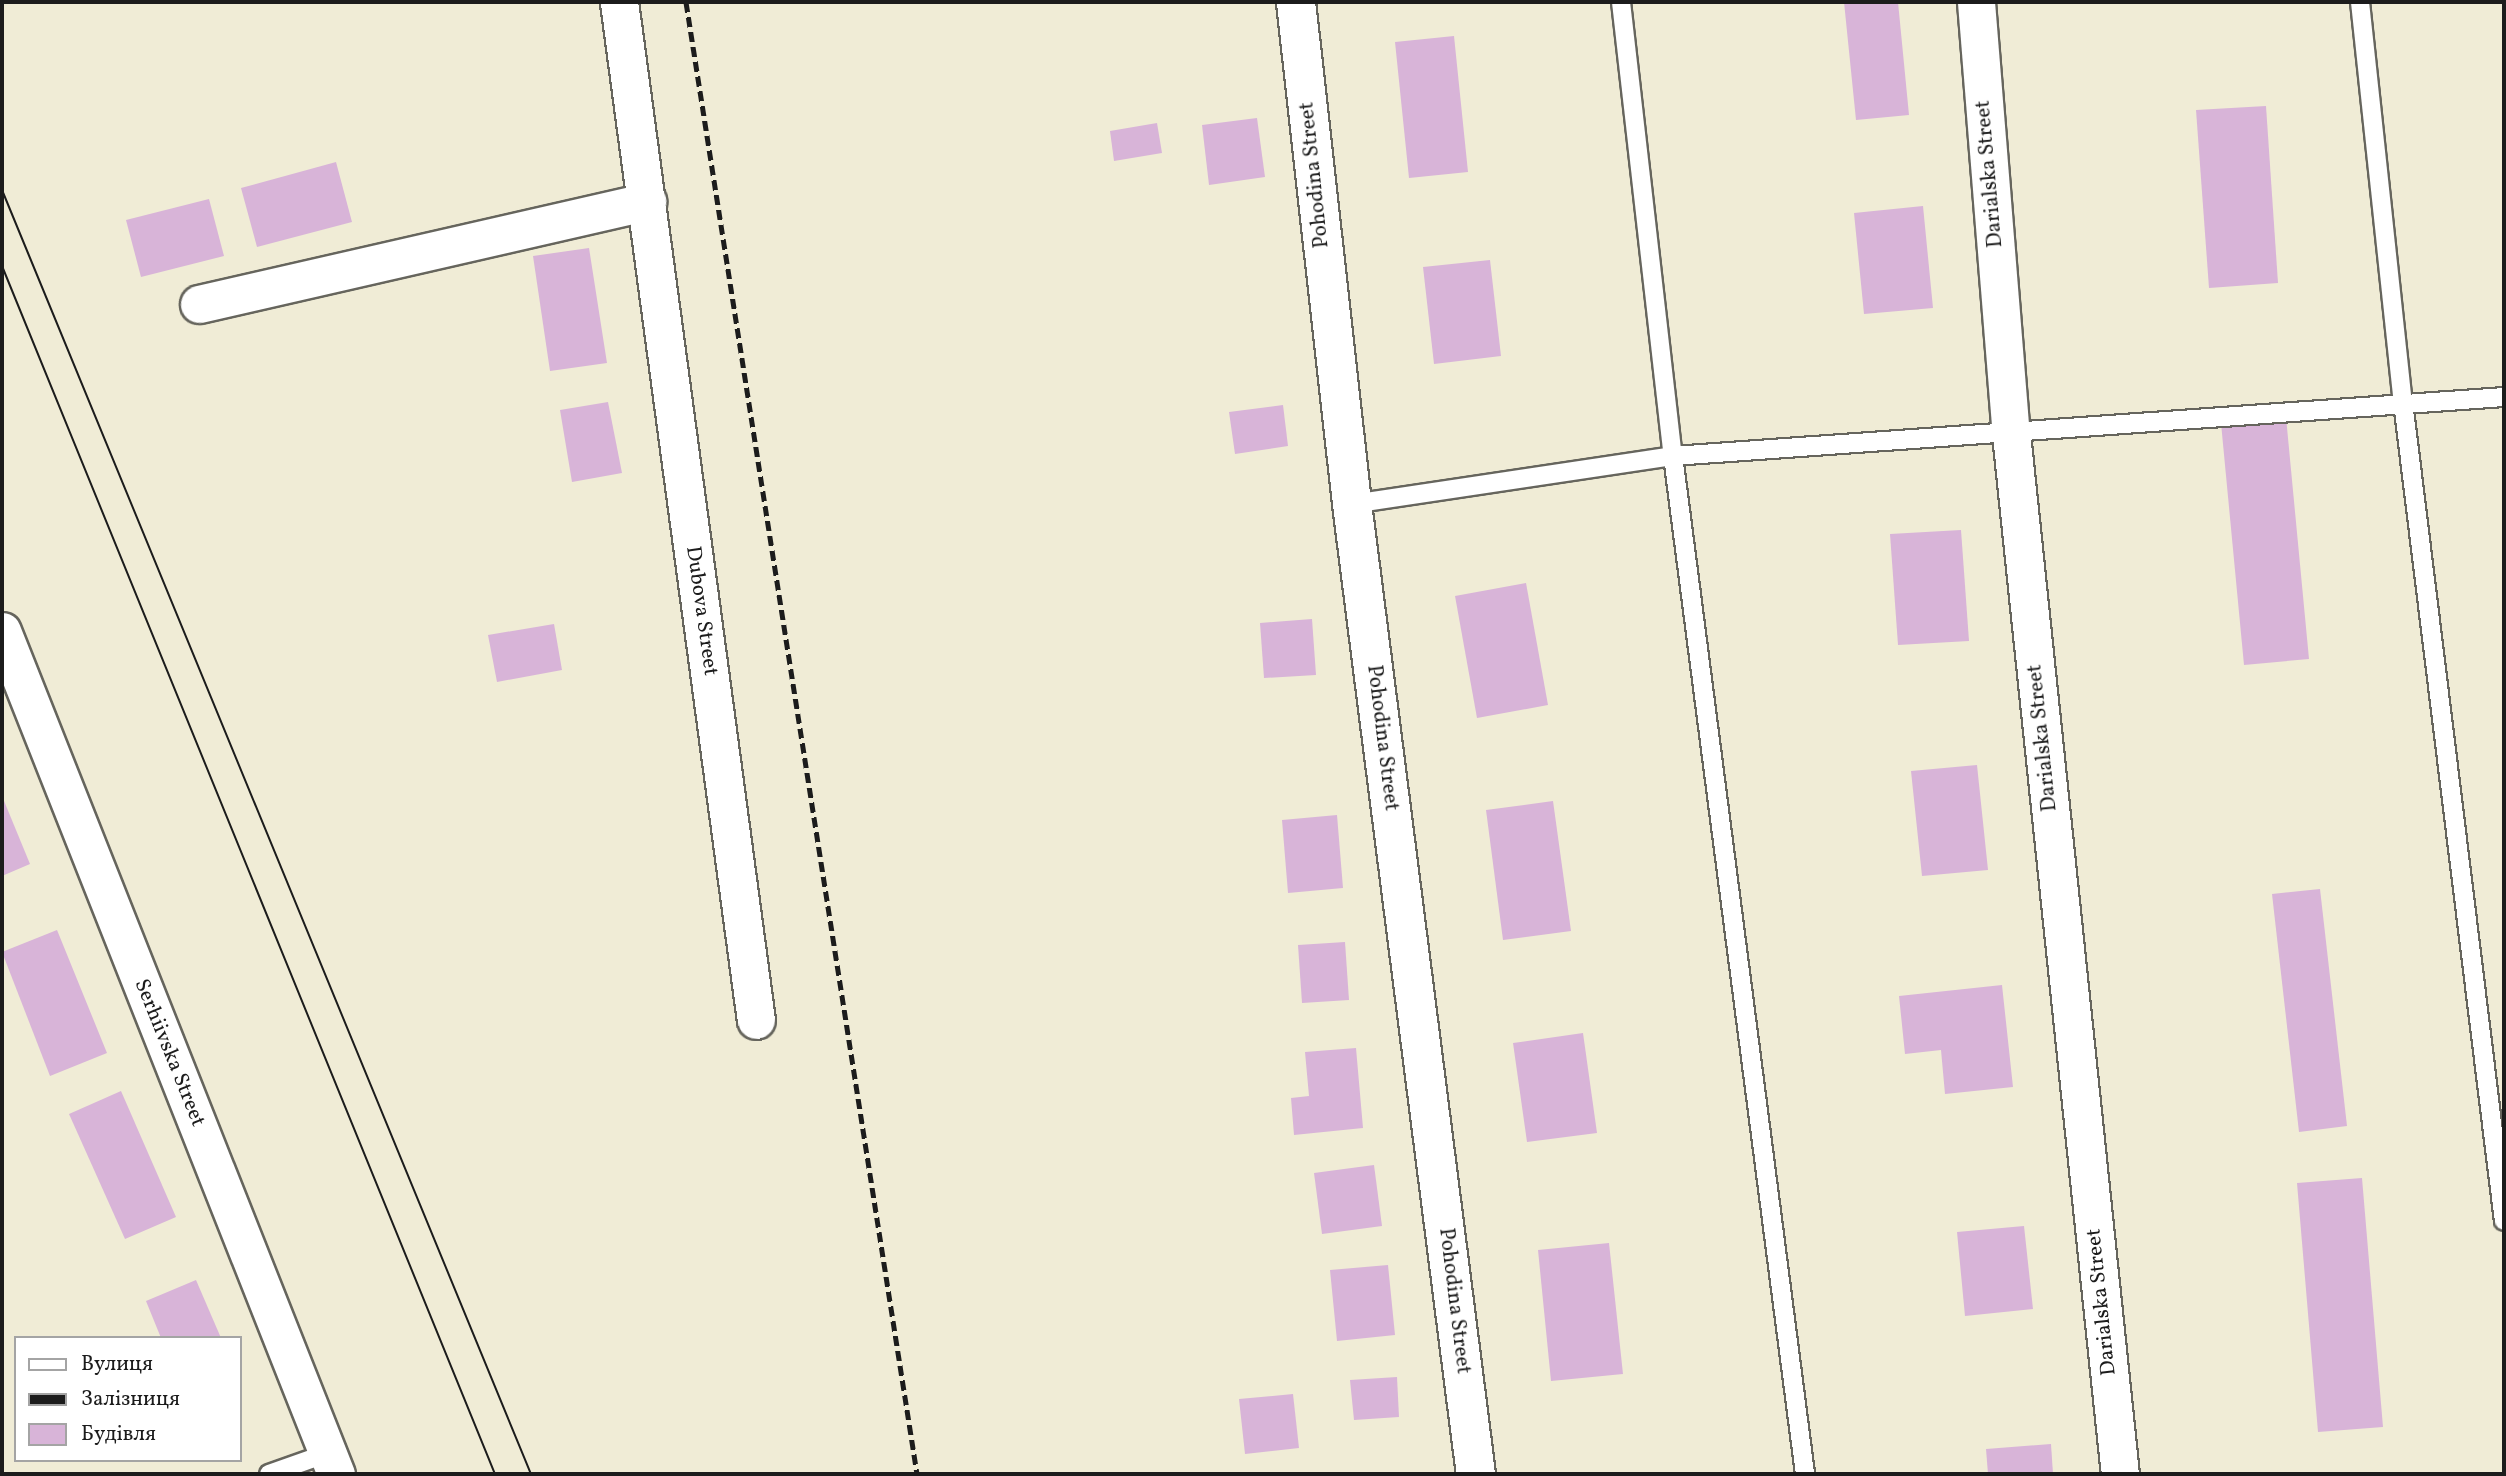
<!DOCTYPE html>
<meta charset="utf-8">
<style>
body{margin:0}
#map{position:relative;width:2506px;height:1476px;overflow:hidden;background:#f0ecd6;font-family:Vollkorn,serif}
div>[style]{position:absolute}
.building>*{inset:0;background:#d8b4d8}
.roads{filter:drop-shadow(2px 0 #66655d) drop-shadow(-2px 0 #66655d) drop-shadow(0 2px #66655d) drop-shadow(0 -2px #66655d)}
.service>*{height:18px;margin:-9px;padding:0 9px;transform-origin:9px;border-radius:9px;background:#fff}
.minor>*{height:37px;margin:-18.5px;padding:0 18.5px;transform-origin:18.5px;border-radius:18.5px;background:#fff}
.tertiary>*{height:38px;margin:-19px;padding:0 19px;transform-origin:19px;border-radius:19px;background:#fff}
.tram>*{height:2px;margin:-1px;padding:0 1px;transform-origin:1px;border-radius:1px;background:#1c1c1c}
.rail>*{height:5px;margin-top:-2.5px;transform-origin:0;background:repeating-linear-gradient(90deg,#1c1c1c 0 10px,transparent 0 15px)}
span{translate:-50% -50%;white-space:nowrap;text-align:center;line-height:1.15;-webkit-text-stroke:7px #fff;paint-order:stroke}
.street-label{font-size:21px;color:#1c1c1c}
.frame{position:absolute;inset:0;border:4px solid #1c1c1c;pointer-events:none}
.legend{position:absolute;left:14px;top:1336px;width:228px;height:126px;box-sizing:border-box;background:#fff;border:2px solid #a4a4a4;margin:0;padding:9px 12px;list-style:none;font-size:21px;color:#1c1c1c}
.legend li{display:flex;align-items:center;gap:14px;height:35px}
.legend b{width:35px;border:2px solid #a4a4a4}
</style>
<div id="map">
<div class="building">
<i style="clip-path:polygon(1844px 2px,1898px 2px,1909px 115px,1856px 120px)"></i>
<i style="clip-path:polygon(1454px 36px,1468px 172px,1409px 178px,1395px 42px)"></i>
<i style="clip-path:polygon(2266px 106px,2278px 283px,2209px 288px,2196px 110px)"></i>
<i style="clip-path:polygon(1257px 118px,1265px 177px,1209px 185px,1202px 125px)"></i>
<i style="clip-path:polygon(1157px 123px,1162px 153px,1114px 161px,1110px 131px)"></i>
<i style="clip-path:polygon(336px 162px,352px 222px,257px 247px,241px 188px)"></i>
<i style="clip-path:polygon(209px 199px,224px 256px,141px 277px,126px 220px)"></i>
<i style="clip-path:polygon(1923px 206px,1933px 308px,1864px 314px,1854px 213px)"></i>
<i style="clip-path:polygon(589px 248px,607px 363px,550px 371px,533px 256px)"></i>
<i style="clip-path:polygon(1490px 260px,1501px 356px,1434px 364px,1423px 267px)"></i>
<i style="clip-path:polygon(608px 402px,622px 473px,572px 482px,560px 410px)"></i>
<i style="clip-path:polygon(1283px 405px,1288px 446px,1235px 454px,1229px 412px)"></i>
<i style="clip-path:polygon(2286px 417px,2309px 659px,2244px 665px,2221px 423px)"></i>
<i style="clip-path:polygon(1961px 530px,1969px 641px,1898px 645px,1890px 534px)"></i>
<i style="clip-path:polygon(1526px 583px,1548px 705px,1477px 718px,1455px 596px)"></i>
<i style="clip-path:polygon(1312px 619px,1316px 675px,1264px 678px,1260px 623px)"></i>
<i style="clip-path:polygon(554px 624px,562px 670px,497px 682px,488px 635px)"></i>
<i style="clip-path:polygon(1977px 765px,1988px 870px,1922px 876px,1911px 771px)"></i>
<i style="clip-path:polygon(2px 796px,30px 864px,2px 876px)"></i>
<i style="clip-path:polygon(1553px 801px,1571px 931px,1503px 940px,1486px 810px)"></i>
<i style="clip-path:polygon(1337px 815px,1343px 888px,1288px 893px,1282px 820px)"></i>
<i style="clip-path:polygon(2320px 889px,2347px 1126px,2299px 1132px,2272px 894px)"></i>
<i style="clip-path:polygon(57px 930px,107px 1053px,50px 1076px,2px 952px)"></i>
<i style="clip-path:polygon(1345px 942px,1349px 1000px,1302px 1003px,1298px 945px)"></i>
<i style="clip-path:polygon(2002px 985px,2013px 1087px,1945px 1094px,1941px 1050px,1905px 1054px,1899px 996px)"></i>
<i style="clip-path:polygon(1583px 1033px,1597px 1133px,1527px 1142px,1513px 1043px)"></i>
<i style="clip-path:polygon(1356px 1048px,1363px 1128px,1294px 1135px,1291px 1098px,1309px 1096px,1305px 1052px)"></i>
<i style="clip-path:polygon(121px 1091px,176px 1217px,125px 1239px,69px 1114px)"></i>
<i style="clip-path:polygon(1374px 1165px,1382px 1226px,1322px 1234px,1314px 1173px)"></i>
<i style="clip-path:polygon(2362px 1178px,2383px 1427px,2318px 1432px,2297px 1183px)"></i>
<i style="clip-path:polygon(2024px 1226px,2033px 1309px,1965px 1316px,1957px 1232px)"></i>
<i style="clip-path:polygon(1609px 1243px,1623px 1374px,1551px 1381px,1538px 1250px)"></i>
<i style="clip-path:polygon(1388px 1265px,1395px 1335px,1337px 1341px,1330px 1270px)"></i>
<i style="clip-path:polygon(196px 1280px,221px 1338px,161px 1338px,146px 1301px)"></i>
<i style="clip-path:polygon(1397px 1377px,1399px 1417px,1354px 1420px,1350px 1380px)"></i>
<i style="clip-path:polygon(1293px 1394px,1299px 1448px,1245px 1454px,1239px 1399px)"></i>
<i style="clip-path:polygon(2051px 1444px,2053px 1474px,1988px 1474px,1986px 1449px)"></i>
</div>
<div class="roads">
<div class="service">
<i style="left:1621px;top:2px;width:457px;rotate:83.5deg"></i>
<i style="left:1673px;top:456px;width:1027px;rotate:82.61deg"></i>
<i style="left:2360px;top:2px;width:402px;rotate:83.9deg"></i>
<i style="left:2403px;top:402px;width:825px;rotate:82.97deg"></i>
<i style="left:1352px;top:504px;width:325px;rotate:-8.5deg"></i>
<i style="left:1673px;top:456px;width:833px;rotate:-4.06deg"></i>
<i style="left:269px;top:1474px;width:63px;rotate:-19.6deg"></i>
</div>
<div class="minor">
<i style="left:619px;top:2px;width:1027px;rotate:82.34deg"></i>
<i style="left:1976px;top:2px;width:433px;rotate:85.4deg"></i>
<i style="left:2011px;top:434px;width:1046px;rotate:84.02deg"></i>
<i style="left:199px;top:304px;width:460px;rotate:-12.9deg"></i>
<i style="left:2px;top:631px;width:907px;rotate:68.39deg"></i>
</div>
<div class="tertiary">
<i style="left:1296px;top:2px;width:505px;rotate:83.63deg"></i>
<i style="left:1352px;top:504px;width:978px;rotate:82.72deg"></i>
</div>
</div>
<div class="tram">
<i style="left:2px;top:190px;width:1389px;rotate:67.61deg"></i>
<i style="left:2px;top:266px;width:1305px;rotate:67.8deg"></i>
</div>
<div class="rail">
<i style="left:686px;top:2px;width:1490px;rotate:81.08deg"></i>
</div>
<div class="street-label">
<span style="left:1990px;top:174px;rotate:-95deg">Darialska Street</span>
<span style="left:1315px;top:175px;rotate:-96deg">Pohodina Street</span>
<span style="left:701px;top:611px;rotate:82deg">Dubova Street</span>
<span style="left:1382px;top:738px;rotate:83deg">Pohodina Street</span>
<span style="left:2043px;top:738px;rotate:-96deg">Darialska Street</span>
<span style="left:169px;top:1053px;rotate:68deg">Serhiivska Street</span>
<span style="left:1454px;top:1301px;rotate:83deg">Pohodina Street</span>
<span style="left:2102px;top:1302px;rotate:-96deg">Darialska Street</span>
</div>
<div class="frame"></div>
<ul class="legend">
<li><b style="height:9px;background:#fff"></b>Вулиця</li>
<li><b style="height:9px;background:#1c1c1c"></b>Залізниця</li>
<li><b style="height:19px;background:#d8b4d8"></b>Будівля</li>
</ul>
</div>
